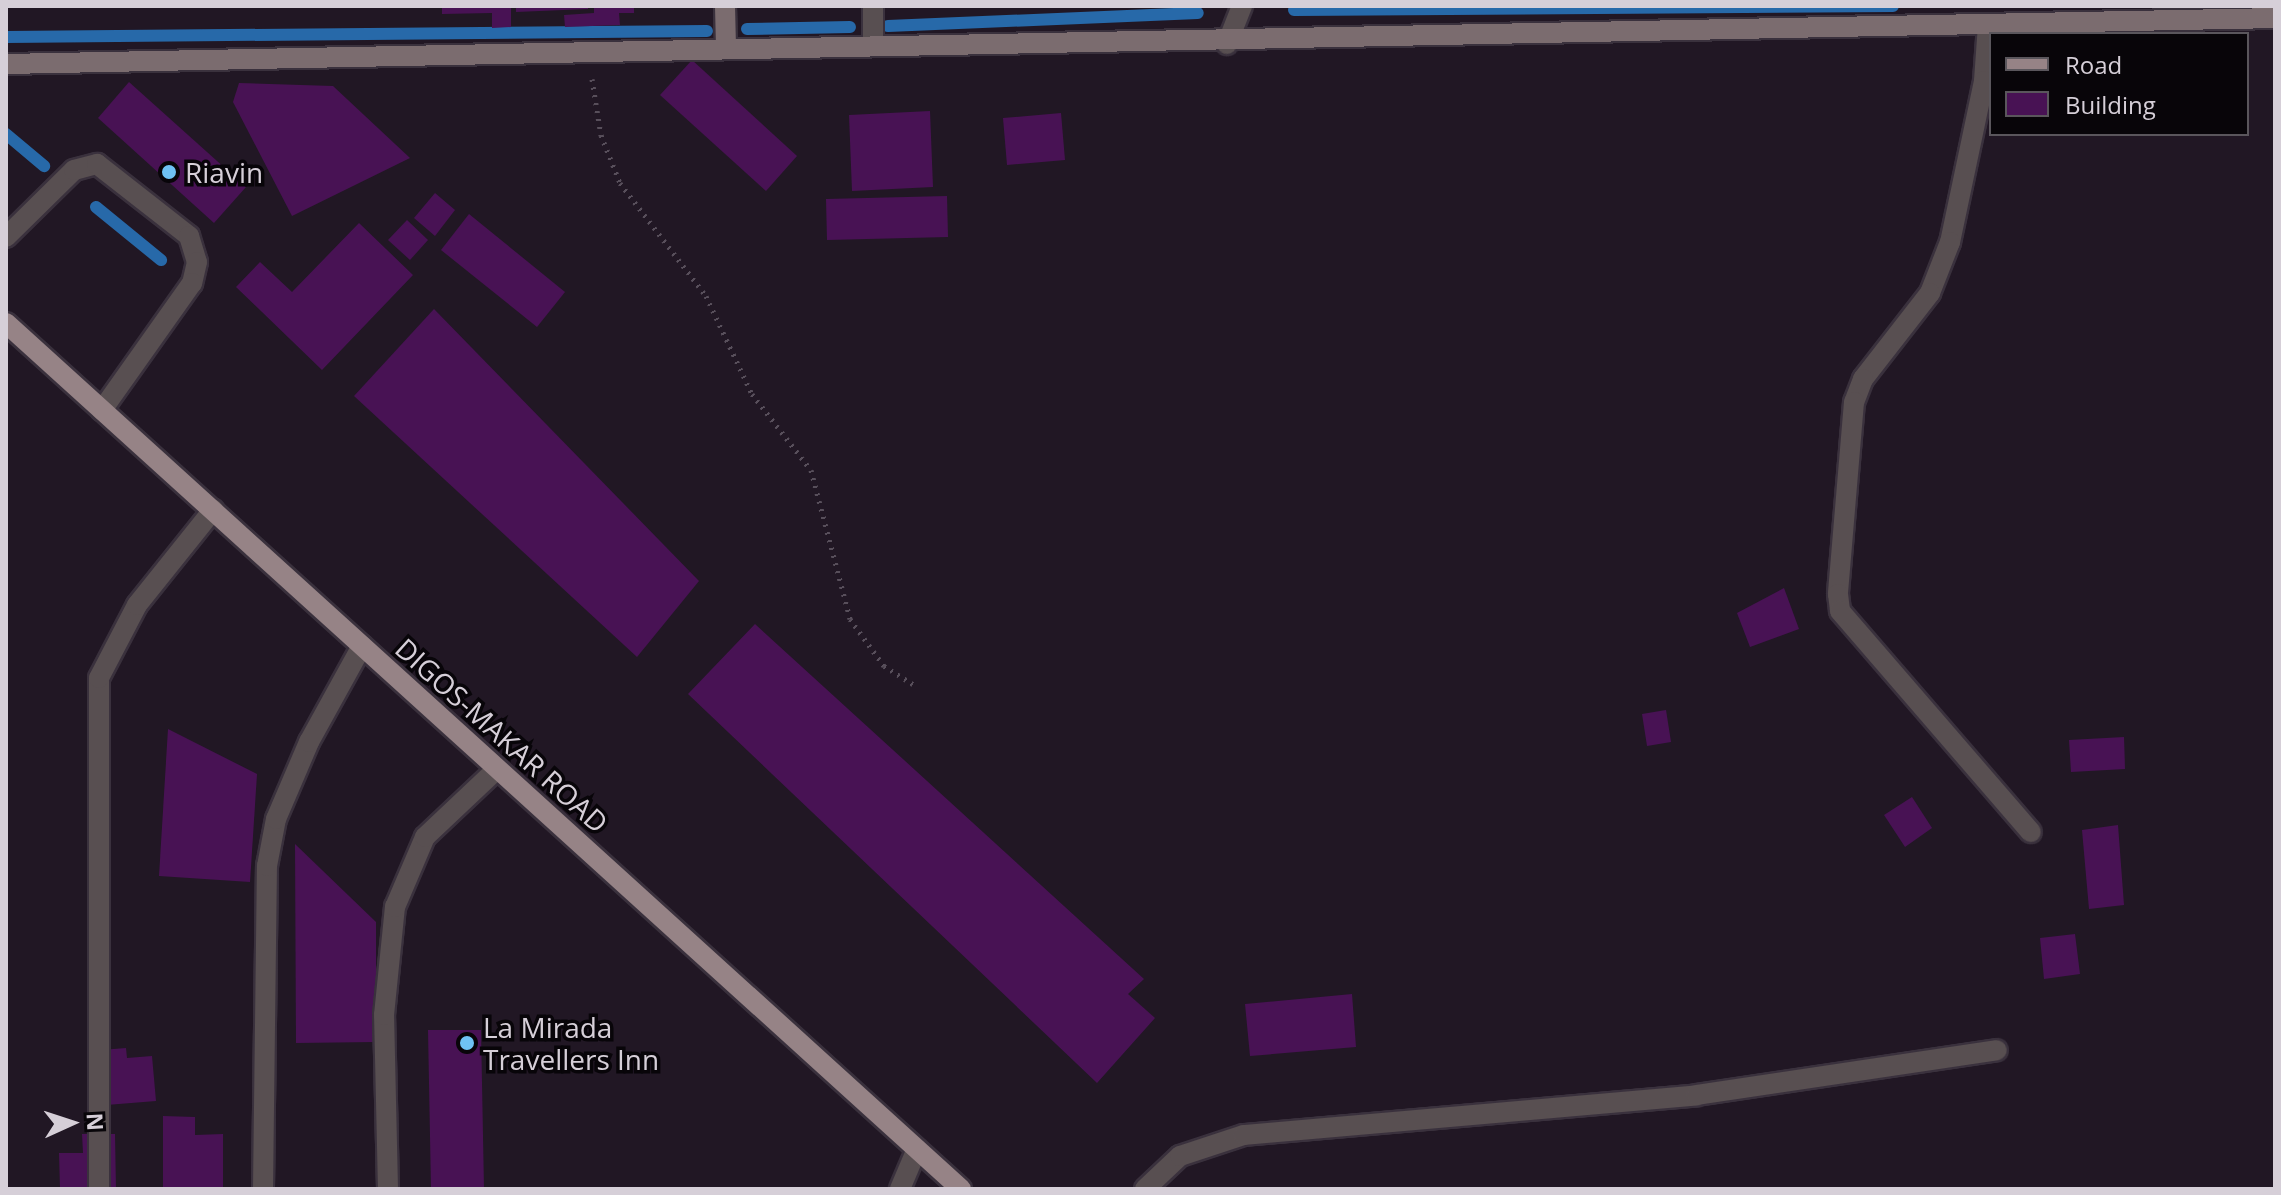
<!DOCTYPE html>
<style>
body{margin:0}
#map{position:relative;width:2281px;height:1195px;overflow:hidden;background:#211724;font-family:"Open Sans",sans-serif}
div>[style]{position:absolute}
.stream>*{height:12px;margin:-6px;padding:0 6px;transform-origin:6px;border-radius:6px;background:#2769a9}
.building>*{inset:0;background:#481254}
.path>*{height:5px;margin-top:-2.5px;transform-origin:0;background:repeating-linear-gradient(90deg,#584f5b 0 2px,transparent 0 8px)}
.roads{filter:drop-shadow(2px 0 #3a313d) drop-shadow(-2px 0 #3a313d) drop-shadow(0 2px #3a313d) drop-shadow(0 -2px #3a313d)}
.lane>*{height:20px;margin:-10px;padding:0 10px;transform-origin:10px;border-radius:10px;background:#584f51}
.street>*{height:20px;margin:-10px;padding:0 10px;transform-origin:10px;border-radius:10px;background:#584f51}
.secondary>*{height:20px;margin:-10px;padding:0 10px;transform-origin:10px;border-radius:10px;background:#7b6c6f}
.primary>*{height:20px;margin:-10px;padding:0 10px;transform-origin:10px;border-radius:10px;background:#968386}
.dots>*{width:22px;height:22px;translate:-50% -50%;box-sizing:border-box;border:4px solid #080509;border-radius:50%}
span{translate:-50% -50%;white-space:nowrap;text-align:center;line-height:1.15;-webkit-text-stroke:7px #080509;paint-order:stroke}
.poi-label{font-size:28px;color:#d6cfd8}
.left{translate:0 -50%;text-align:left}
.street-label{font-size:28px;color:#d6cfd8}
.frame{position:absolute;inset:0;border:8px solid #d6cfd8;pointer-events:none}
.legend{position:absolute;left:1989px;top:32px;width:260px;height:104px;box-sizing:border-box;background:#080509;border:2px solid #5a565c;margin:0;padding:10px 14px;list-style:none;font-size:24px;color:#d6cfd8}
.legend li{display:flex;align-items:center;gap:16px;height:40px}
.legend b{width:40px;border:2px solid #5a565c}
.north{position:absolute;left:32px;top:1083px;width:80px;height:80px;-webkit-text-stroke:6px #080509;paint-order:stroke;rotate:87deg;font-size:22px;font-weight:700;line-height:32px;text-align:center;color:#d6cfd8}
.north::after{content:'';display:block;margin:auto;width:28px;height:36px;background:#d6cfd8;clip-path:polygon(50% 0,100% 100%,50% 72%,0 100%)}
</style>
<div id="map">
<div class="stream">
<i style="left:1294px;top:10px;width:599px;rotate:-0.38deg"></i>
<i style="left:888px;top:26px;width:310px;rotate:-2.4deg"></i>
<i style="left:747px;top:29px;width:103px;rotate:-1.1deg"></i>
<i style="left:6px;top:37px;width:701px;rotate:-0.49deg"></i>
<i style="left:6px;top:134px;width:50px;rotate:40.1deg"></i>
<i style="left:96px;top:207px;width:84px;rotate:39.2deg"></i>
</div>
<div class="building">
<i style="clip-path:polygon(442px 6px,511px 6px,511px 27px,492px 28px,492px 13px,442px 14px)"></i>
<i style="clip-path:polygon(516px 6px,588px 6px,588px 9px,516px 12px)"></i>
<i style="clip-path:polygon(594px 6px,634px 6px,634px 13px,619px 13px,620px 25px,565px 27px,564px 15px,594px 13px)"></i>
<i style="clip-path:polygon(692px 60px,797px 156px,766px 191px,660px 95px)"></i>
<i style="clip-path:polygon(129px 82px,246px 187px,214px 223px,98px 118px)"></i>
<i style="clip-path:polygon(239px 83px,333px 86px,410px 158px,292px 216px,233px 102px)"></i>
<i style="clip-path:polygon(930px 111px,933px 187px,852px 191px,849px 115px)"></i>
<i style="clip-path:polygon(1061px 113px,1065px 160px,1007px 165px,1003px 118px)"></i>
<i style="clip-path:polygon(435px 193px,455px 210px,435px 236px,414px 218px)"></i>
<i style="clip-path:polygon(947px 196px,948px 237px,827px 240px,826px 199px)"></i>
<i style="clip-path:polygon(469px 214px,565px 292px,537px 327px,441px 250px)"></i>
<i style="clip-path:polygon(407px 220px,428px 240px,410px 260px,388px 240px)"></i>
<i style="clip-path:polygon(359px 223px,413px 275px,322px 370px,236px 287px,260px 262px,292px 292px)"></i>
<i style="clip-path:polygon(434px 309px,699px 581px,637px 657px,354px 396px)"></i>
<i style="clip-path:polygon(1784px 588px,1799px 629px,1750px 647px,1737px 613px)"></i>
<i style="clip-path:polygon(755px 624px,1144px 979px,1128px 994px,1155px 1018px,1097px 1083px,688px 694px)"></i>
<i style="clip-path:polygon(1666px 710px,1671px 742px,1647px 746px,1642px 714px)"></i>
<i style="clip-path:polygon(168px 729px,257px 774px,250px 882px,159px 876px)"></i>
<i style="clip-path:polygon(2124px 737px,2125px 769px,2071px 772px,2069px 740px)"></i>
<i style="clip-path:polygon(1912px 797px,1932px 828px,1905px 847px,1884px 815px)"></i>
<i style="clip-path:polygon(2118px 825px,2124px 905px,2089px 909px,2082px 830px)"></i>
<i style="clip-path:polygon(295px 844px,376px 922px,376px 1042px,296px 1043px)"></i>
<i style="clip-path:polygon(2075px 934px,2080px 974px,2044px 979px,2040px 938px)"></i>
<i style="clip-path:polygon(1352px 994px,1356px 1047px,1250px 1056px,1245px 1004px)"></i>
<i style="clip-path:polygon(428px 1030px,481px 1030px,484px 1189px,431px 1189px)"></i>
<i style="clip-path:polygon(126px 1048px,127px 1058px,152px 1056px,156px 1101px,94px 1106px,89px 1051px)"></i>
<i style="clip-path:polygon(163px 1116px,195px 1117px,195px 1135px,223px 1134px,223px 1187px,163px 1187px)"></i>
<i style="clip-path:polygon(82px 1134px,115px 1134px,116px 1189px,60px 1189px,59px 1153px,83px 1153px)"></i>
</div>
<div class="path">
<i style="left:592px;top:79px;width:57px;rotate:80.9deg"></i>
<i style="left:601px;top:135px;width:52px;rotate:68.4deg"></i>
<i style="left:620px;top:183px;width:142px;rotate:52.7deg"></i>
<i style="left:706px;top:296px;width:108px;rotate:64.9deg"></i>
<i style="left:752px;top:394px;width:96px;rotate:52.2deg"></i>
<i style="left:811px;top:470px;width:154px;rotate:75.3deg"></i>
<i style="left:850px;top:619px;width:58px;rotate:54.1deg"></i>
<i style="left:884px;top:666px;width:34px;rotate:32deg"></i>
</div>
<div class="roads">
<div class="lane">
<i style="left:6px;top:237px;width:95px;rotate:-44.6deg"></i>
<i style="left:74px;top:170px;width:24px;rotate:-15deg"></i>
<i style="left:97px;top:164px;width:117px;rotate:38deg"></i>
<i style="left:189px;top:236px;width:27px;rotate:73deg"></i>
<i style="left:197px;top:262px;width:22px;rotate:103deg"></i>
<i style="left:192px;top:283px;width:156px;rotate:125.3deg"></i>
<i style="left:900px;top:1189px;width:43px;rotate:-67deg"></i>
</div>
<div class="street">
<i style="left:873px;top:6px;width:40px;rotate:90deg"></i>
<i style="left:1988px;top:25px;width:56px;rotate:94.1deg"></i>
<i style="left:1984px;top:81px;width:165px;rotate:101.9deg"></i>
<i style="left:1950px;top:242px;width:55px;rotate:111.4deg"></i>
<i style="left:1930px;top:293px;width:109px;rotate:127.9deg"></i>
<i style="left:1863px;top:379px;width:25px;rotate:111deg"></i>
<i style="left:1854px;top:402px;width:193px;rotate:94.8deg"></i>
<i style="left:1838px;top:594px;width:17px;rotate:83deg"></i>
<i style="left:1840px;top:611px;width:292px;rotate:49.2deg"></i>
<i style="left:1227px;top:44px;width:41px;rotate:-68.5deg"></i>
<i style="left:99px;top:1189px;width:511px;rotate:-90deg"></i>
<i style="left:99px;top:678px;width:82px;rotate:-62.5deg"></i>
<i style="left:137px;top:605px;width:122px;rotate:-51.3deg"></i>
<i style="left:263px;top:1189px;width:323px;rotate:-89.3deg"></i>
<i style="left:267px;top:866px;width:48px;rotate:-79.2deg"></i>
<i style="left:276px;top:819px;width:84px;rotate:-66.8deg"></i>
<i style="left:309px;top:742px;width:110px;rotate:-61.1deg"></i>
<i style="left:388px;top:1189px;width:174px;rotate:-91.3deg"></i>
<i style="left:384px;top:1015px;width:109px;rotate:-84.2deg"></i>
<i style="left:395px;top:907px;width:76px;rotate:-66.8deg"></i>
<i style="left:425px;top:837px;width:99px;rotate:-43.4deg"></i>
<i style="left:1145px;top:1189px;width:48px;rotate:-43.3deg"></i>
<i style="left:1180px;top:1156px;width:67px;rotate:-18.2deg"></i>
<i style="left:1244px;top:1135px;width:455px;rotate:-5deg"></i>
<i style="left:1697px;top:1095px;width:303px;rotate:-8.5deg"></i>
</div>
<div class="secondary">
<i style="left:725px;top:6px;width:41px;rotate:88.6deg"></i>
<i style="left:6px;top:64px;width:2269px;rotate:-1.16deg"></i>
</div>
<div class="primary">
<i style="left:6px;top:323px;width:1289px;rotate:42.2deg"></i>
</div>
</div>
<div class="dots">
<i style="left:169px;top:172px;background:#6fc2f4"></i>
<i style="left:467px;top:1043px;background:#6fc2f4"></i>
</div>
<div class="poi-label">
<span class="left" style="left:185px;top:172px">Riavin</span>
<span class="left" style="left:483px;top:1043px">La Mirada<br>Travellers Inn</span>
</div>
<div class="street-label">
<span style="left:502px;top:735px;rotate:42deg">DIGOS-MAKAR ROAD</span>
</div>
<div class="frame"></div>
<ul class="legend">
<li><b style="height:10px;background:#968386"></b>Road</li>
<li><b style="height:22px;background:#481254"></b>Building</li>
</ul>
<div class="north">N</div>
</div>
